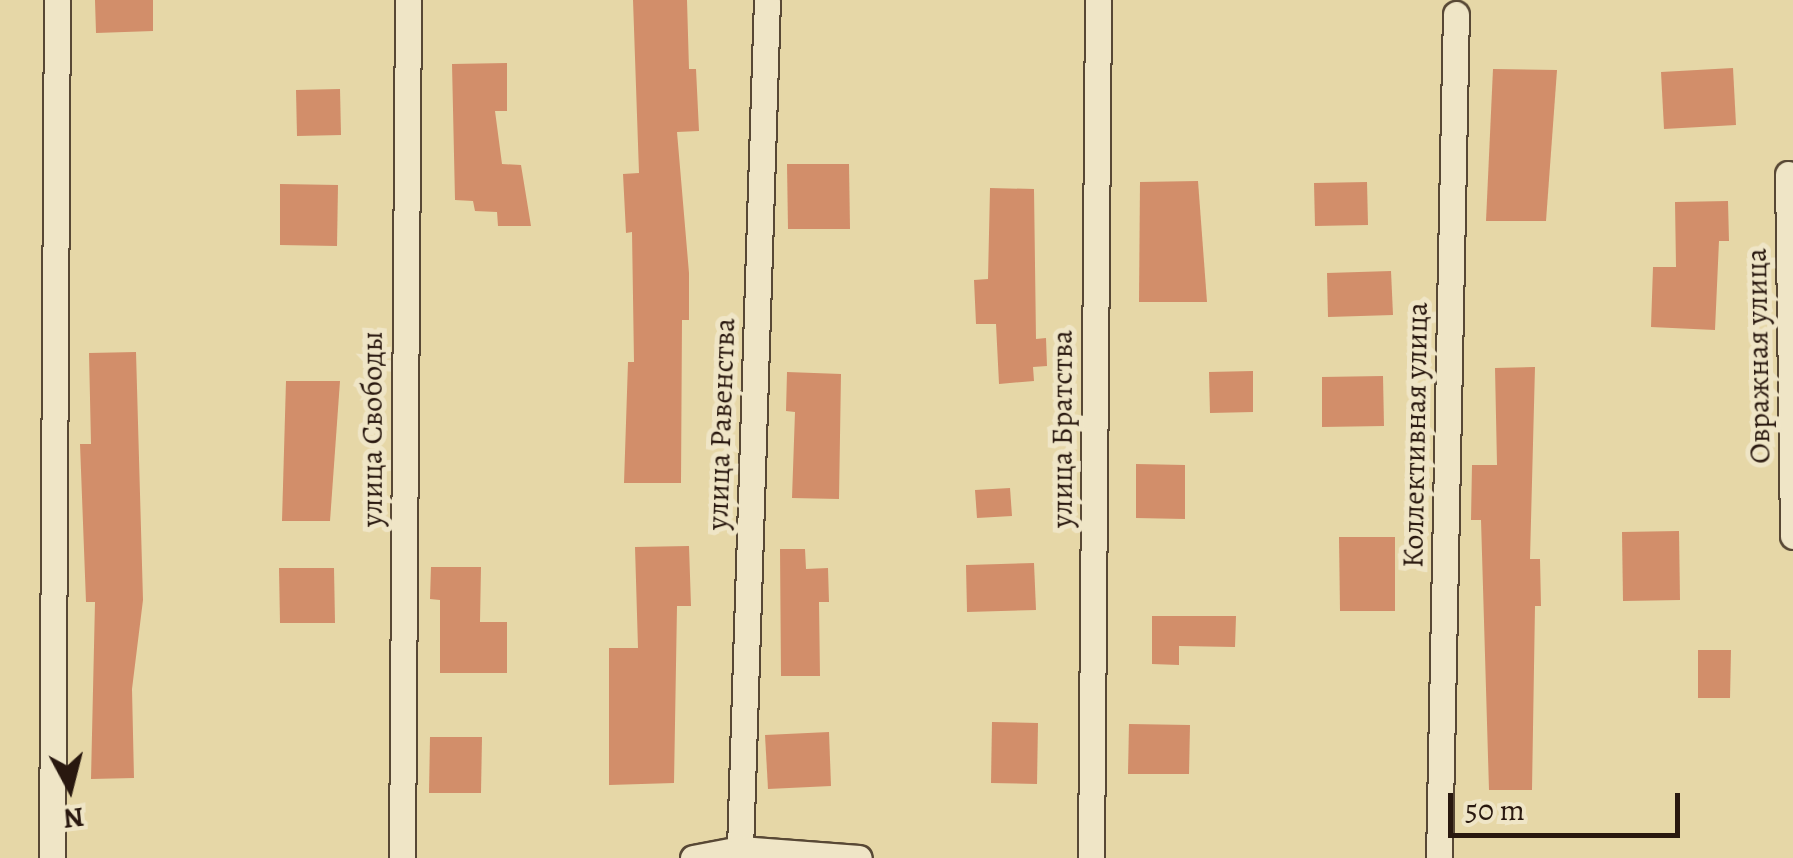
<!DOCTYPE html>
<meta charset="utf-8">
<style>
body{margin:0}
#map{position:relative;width:1793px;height:858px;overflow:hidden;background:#e6d7a7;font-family:Alegreya,serif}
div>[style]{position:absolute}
.building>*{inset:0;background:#d28e6a}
.roads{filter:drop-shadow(2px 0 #584835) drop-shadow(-2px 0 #584835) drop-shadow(0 2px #584835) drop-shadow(0 -2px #584835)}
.street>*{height:25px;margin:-12.5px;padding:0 12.5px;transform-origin:12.5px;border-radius:12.5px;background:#efe5c6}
span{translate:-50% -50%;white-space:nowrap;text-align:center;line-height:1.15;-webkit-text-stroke:10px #efe5c6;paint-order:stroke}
.street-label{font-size:30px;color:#29180f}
.north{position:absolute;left:20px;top:738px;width:100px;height:100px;-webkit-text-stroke:8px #efe5c6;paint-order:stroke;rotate:173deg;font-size:28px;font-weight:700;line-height:40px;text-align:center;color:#29180f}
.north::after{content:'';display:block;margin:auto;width:35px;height:45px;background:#29180f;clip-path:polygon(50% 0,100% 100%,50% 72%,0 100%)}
.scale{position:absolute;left:1448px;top:793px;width:232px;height:45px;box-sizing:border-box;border:5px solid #29180f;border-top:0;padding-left:12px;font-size:30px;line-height:35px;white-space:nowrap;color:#29180f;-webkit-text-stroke:8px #efe5c6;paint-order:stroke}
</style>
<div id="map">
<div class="building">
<i style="clip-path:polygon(95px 0,153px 0,153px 31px,96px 33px)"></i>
<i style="clip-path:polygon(633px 0,687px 0,689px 69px,696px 69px,699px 131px,677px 132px,689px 273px,689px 320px,682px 320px,681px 483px,624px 483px,628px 362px,634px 362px,632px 232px,626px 233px,623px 174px,639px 173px)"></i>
<i style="clip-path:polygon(507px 63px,507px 111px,495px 111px,502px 164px,521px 165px,531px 226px,498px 226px,497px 212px,475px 211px,473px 201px,455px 200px,452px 64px)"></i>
<i style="clip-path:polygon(1733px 68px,1736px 125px,1664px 129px,1661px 72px)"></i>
<i style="clip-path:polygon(1493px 69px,1557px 70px,1546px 221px,1486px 221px)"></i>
<i style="clip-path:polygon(340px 89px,341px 135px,297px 136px,296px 90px)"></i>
<i style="clip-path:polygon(787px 164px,849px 164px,850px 229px,788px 229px)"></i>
<i style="clip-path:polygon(1198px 181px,1207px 302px,1139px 302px,1140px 182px)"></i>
<i style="clip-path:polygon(1367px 182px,1368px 225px,1315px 226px,1314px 183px)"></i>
<i style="clip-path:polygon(280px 184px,338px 185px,337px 246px,280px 245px)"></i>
<i style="clip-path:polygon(990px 188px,1034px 189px,1036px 339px,1046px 338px,1047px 366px,1033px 367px,1034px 381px,999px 384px,996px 324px,976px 324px,974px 280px,988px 279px)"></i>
<i style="clip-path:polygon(1728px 201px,1729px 241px,1719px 241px,1715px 330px,1651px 327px,1653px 267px,1676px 267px,1675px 202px)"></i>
<i style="clip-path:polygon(1391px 271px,1393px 315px,1328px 317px,1327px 273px)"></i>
<i style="clip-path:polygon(136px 352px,143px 600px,132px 689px,134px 778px,91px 779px,95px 602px,86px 602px,80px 444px,91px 444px,89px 353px)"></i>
<i style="clip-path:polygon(1535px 367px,1530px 559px,1540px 559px,1541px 606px,1535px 606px,1532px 790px,1489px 790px,1481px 520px,1471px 520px,1472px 465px,1497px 465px,1495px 368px)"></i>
<i style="clip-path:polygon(1253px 371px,1253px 412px,1210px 413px,1209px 372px)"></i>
<i style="clip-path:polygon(787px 372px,841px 374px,839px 499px,792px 498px,795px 412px,786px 411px)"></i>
<i style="clip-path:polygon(1383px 376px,1384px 426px,1322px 427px,1322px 377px)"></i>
<i style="clip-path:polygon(286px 381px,340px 381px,330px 521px,282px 521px)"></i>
<i style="clip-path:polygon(1136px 464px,1185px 465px,1185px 519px,1136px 518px)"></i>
<i style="clip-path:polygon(1010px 488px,1012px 516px,977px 518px,975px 490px)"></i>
<i style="clip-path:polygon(1679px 531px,1680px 600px,1623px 601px,1622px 532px)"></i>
<i style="clip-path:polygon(1339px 537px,1395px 537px,1395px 611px,1340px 611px)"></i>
<i style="clip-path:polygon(689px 546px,691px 606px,677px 606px,674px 783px,609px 785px,609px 648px,638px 648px,635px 547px)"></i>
<i style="clip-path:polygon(780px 549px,805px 549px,806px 569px,828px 568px,829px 602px,819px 602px,820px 676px,781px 676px)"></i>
<i style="clip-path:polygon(1034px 563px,1036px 610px,967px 612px,966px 565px)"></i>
<i style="clip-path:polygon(431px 567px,481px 567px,480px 622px,507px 622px,507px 673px,440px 673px,440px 600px,430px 599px)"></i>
<i style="clip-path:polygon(279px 568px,334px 568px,335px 623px,280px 623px)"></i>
<i style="clip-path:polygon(1152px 616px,1236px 616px,1235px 647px,1179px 646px,1179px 665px,1152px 664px)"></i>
<i style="clip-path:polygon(1698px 650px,1731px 650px,1730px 698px,1698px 698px)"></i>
<i style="clip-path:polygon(992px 722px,1038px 723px,1037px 784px,991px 783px)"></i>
<i style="clip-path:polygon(1129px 724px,1190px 725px,1189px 774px,1128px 774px)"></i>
<i style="clip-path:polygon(829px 732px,831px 786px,768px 789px,765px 735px)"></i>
<i style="clip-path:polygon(430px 737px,482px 737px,481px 793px,429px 793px)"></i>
</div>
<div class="roads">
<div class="street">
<i style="left:1788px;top:174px;width:362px;rotate:89.2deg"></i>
<i style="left:740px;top:849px;width:849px;rotate:-88.18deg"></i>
<i style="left:52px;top:858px;width:858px;rotate:-89.67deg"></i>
<i style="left:402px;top:858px;width:858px;rotate:-89.6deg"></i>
<i style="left:693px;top:858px;width:48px;rotate:-10.8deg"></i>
<i style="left:740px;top:849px;width:119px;rotate:4.3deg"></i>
<i style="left:1091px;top:858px;width:858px;rotate:-89.53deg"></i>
<i style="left:1439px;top:858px;width:844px;rotate:-88.85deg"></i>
</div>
</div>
<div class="street-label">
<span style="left:1758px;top:356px;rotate:-91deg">Овражная улица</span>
<span style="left:721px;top:424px;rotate:-88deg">улица Равенства</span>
<span style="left:372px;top:429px;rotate:-90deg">улица Свободы</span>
<span style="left:1062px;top:429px;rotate:-90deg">улица Братства</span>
<span style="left:1415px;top:435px;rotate:-89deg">Коллективная улица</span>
</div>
<div class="north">N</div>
<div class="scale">50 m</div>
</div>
